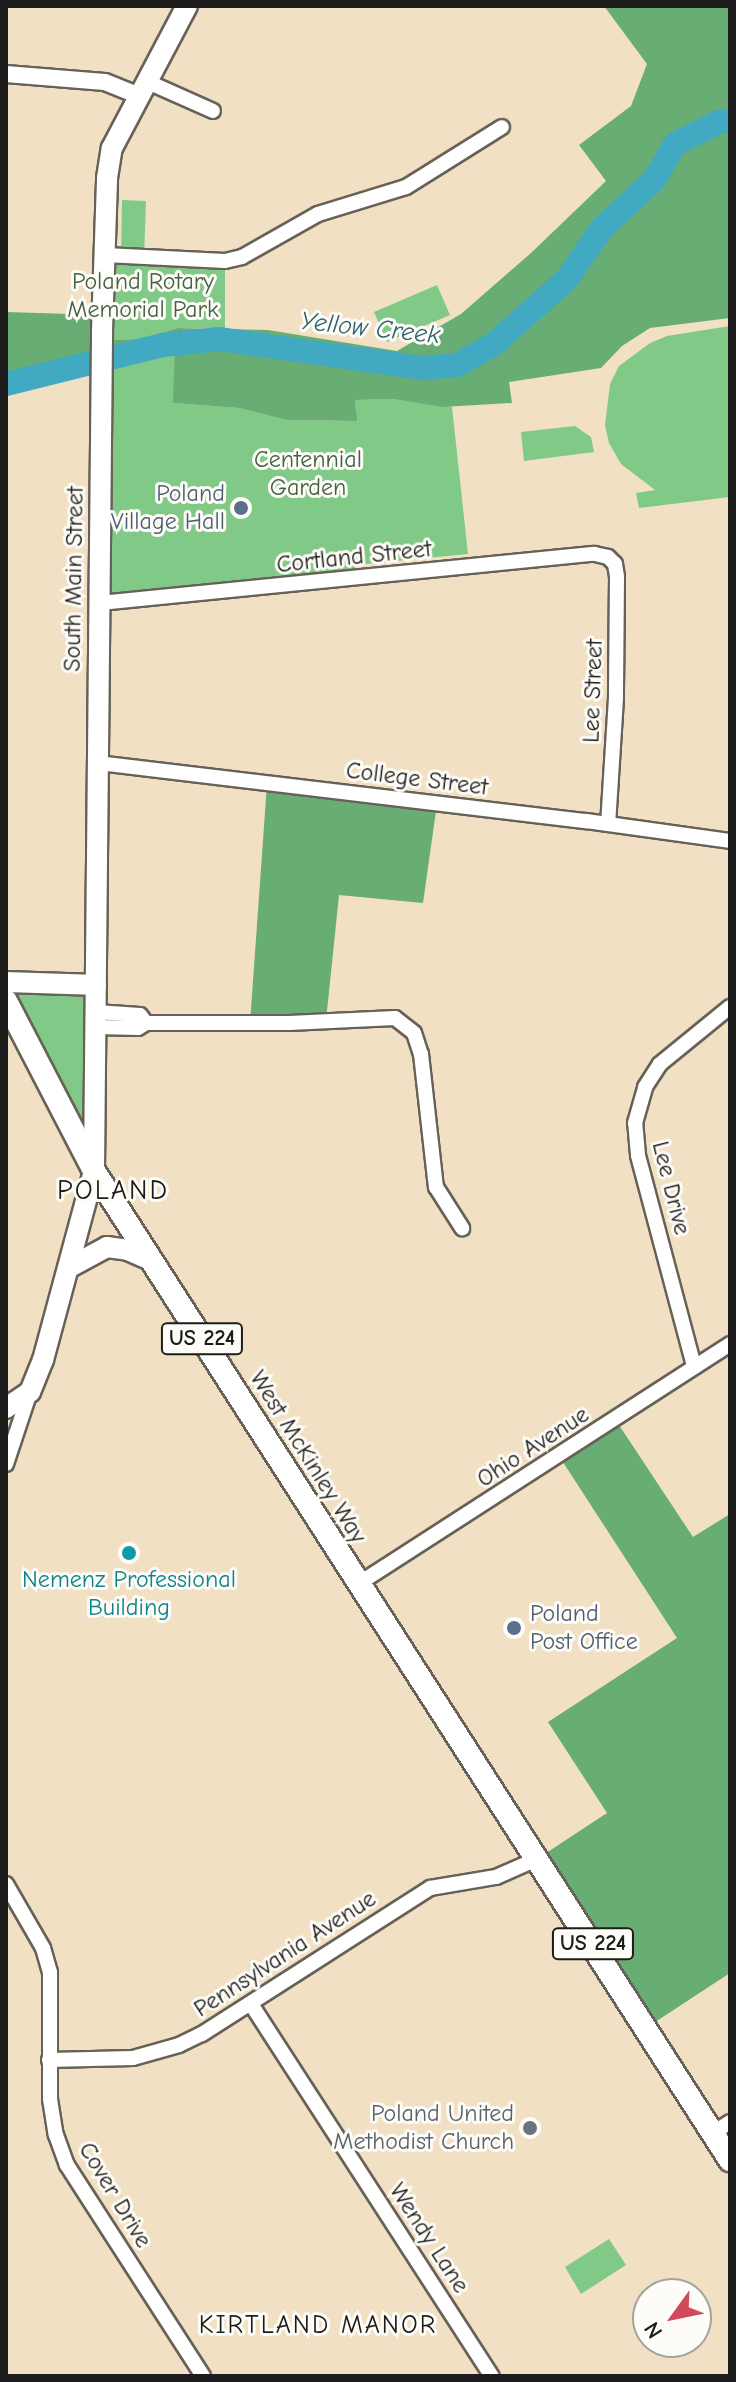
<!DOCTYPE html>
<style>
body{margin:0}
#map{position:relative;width:736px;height:2382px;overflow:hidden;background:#f2e0c4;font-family:"Comic Neue",sans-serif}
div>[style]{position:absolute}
.green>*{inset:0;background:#81c986}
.forest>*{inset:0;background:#68ad73}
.river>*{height:24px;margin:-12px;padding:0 12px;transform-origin:12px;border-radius:12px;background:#42a9c2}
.roads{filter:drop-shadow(2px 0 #676157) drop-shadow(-2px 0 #676157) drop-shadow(0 2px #676157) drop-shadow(0 -2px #676157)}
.minor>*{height:14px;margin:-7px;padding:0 7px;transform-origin:7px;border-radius:7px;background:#fff}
.tertiary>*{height:16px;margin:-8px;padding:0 8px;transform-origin:8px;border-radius:8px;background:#fff}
.secondary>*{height:20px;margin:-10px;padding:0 10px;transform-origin:10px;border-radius:10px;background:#fff}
.primary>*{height:22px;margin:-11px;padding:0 11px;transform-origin:11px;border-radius:11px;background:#fff}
.dots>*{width:22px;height:22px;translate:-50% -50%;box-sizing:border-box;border:4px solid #fdfcf7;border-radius:50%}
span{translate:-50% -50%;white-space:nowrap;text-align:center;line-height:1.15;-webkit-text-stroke:6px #fdfcf7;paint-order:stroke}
.shield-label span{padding:2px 6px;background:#fdfcf7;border:2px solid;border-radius:6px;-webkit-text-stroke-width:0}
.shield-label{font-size:22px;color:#1c1c1c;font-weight:700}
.park-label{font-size:24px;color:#446146}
.service-label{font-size:24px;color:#4e5e75}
.right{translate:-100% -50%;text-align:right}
.left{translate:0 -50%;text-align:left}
.street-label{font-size:24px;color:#1c1c1c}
.culture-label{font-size:24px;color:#0d838f}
.worship-label{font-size:24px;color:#5b616d}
.water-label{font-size:26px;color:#2f626f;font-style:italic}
.neighbourhood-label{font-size:26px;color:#1c1c1c;letter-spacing:2px}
.quarter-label{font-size:28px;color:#1c1c1c;letter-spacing:2px}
.frame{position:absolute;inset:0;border:8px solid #1c1c1c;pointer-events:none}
.north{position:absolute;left:632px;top:2278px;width:80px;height:80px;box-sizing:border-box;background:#fdfcf7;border:2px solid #a3a29f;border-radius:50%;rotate:237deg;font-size:22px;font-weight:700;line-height:32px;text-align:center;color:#1c1c1c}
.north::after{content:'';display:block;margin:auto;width:28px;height:36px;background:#d1495b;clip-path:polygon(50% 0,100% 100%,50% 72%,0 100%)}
</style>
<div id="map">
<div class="green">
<i style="clip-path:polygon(122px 200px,146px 201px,144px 257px,225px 261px,225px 328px,178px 328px,141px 339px,102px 340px,105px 255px,121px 255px)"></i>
<i style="clip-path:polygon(437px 285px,450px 315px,387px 342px,374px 312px)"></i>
<i style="clip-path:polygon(730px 326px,730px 497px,639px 508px,636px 493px,655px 490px,621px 464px,609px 443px,605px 425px,610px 384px,619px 366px,650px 343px,667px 336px)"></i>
<i style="clip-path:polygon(176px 343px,174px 403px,239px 408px,286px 420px,356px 421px,355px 400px,393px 399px,452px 407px,468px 554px,355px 565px,355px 579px,100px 603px,102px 361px)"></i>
<i style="clip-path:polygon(575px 426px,591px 437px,594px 452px,524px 461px,521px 432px)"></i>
<i style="clip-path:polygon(6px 982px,96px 985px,94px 1171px)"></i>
<i style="clip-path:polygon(609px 2239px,626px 2265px,581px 2294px,565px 2267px)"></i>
</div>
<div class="forest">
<i style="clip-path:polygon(604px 6px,730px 6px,730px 318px,650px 328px,622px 346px,601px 368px,509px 382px,512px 403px,443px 407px,393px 399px,355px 400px,357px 421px,286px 420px,239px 408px,173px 403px,175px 343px,6px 384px,6px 312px,103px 315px,103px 340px,141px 339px,178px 328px,268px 330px,397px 351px,461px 314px,531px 253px,606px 181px,579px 145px,631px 106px,647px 64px)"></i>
<i style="clip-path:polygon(267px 784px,437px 804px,423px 903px,339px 895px,326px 1021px,250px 1023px)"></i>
<i style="clip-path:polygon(615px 1419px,693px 1537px,730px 1514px,730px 1973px,646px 2028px,537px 1859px,607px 1813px,548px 1722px,677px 1638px,559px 1456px)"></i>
</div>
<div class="river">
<i style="left:6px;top:384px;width:162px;rotate:-14deg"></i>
<i style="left:163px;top:345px;width:56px;rotate:-6.1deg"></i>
<i style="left:219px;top:339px;width:206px;rotate:8.1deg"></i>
<i style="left:423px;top:368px;width:34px;rotate:-5deg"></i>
<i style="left:457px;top:365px;width:43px;rotate:-29.6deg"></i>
<i style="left:494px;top:344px;width:98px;rotate:-41.7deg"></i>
<i style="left:567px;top:279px;width:62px;rotate:-55.5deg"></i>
<i style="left:602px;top:228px;width:71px;rotate:-42.7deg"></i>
<i style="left:654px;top:180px;width:42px;rotate:-59.7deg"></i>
<i style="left:675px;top:144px;width:49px;rotate:-26.6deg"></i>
<i style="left:719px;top:122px;width:11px;rotate:-5deg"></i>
</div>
<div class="roads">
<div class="minor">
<i style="left:148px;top:82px;width:71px;rotate:24deg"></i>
<i style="left:105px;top:255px;width:120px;rotate:2.9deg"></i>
<i style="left:225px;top:261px;width:17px;rotate:-13deg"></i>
<i style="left:242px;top:257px;width:87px;rotate:-29.5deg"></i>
<i style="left:318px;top:214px;width:92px;rotate:-17.1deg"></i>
<i style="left:406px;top:187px;width:113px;rotate:-32deg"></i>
<i style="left:100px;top:603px;width:497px;rotate:-5.7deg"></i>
<i style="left:595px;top:554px;width:13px;rotate:13deg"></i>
<i style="left:608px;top:557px;width:10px;rotate:45deg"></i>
<i style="left:615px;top:564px;width:13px;rotate:81deg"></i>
<i style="left:617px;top:577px;width:121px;rotate:90.5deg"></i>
<i style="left:616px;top:698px;width:126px;rotate:93.6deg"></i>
<i style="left:98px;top:763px;width:491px;rotate:6.8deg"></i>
<i style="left:586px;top:821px;width:145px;rotate:7.9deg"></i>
<i style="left:96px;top:1012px;width:44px;rotate:3.9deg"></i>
<i style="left:140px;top:1015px;width:10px;rotate:53deg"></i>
<i style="left:96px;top:1027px;width:42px;rotate:1.4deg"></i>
<i style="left:138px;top:1028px;width:9px;rotate:-32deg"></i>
<i style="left:146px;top:1023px;width:143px"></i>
<i style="left:289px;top:1023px;width:106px;rotate:-2.7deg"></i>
<i style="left:395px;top:1018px;width:24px;rotate:38deg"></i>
<i style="left:414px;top:1033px;width:22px;rotate:72deg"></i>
<i style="left:421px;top:1054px;width:134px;rotate:83.6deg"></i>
<i style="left:436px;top:1187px;width:49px;rotate:57.6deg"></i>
<i style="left:694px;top:1366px;width:218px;rotate:-104.9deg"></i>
<i style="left:638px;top:1155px;width:32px;rotate:-95deg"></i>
<i style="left:635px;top:1123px;width:37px;rotate:-74deg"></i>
<i style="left:645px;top:1087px;width:27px;rotate:-57deg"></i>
<i style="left:660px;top:1064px;width:90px;rotate:-39.2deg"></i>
<i style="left:6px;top:1464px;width:76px;rotate:-71.6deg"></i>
<i style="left:358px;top:1584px;width:443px;rotate:-32.8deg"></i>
<i style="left:6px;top:1884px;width:74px;rotate:60deg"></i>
<i style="left:43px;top:1948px;width:25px;rotate:74deg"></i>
<i style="left:50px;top:1972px;width:127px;rotate:90deg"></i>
<i style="left:50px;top:2099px;width:36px;rotate:81deg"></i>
<i style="left:56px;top:2135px;width:32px;rotate:70deg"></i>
<i style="left:67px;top:2165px;width:251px;rotate:57.2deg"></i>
<i style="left:251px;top:2004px;width:443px;rotate:57.1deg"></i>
<i style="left:49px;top:2060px;width:84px;rotate:-1.4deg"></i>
<i style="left:133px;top:2058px;width:48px;rotate:-15.8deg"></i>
<i style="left:179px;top:2045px;width:25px;rotate:-26deg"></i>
<i style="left:202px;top:2034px;width:271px;rotate:-32.6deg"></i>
<i style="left:430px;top:1888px;width:67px;rotate:-9.5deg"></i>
<i style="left:496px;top:1877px;width:45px;rotate:-23.7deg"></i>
<i style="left:713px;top:2133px;width:20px;rotate:-33deg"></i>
</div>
<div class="tertiary">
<i style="left:6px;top:74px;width:99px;rotate:4.6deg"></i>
<i style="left:105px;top:82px;width:38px;rotate:22deg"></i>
</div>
<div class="secondary">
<i style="left:6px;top:982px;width:90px;rotate:1.9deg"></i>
<i style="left:70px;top:1267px;width:42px;rotate:-28.4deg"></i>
<i style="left:107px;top:1247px;width:21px;rotate:8deg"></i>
<i style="left:128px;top:1250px;width:27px;rotate:24deg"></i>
<i style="left:6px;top:1408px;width:29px;rotate:-34deg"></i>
<i style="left:30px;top:1392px;width:35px;rotate:-68deg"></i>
<i style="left:43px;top:1360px;width:196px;rotate:-74.9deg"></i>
<i style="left:94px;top:1171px;width:840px;rotate:-89.45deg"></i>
<i style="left:102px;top:331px;width:153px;rotate:-88.1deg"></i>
<i style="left:107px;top:178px;width:30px;rotate:-81deg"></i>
<i style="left:112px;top:148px;width:161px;rotate:-62.2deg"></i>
</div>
<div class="primary">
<i style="left:6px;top:1001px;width:191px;rotate:62.6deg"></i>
<i style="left:94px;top:1171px;width:1176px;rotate:57.26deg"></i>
</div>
</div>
<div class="dots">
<i style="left:241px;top:508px;background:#5c6f8a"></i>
<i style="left:129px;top:1553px;background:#0f9aa8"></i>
<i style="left:514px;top:1628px;background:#5c6f8a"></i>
<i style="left:530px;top:2128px;background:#6b7280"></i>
</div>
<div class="shield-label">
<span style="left:202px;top:1339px">US 224</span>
<span style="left:593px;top:1944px">US 224</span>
</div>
<div class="park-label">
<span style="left:143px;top:296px">Poland Rotary<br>Memorial Park</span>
<span style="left:308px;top:474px">Centennial<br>Garden</span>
</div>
<div class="service-label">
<span class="right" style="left:225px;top:508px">Poland<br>Village Hall</span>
<span class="left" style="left:530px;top:1628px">Poland<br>Post Office</span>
</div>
<div class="street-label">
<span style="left:354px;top:557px;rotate:-6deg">Cortland Street</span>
<span style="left:74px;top:579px;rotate:-89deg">South Main Street</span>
<span style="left:593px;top:691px;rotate:-88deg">Lee Street</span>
<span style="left:417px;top:779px;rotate:7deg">College Street</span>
<span style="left:671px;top:1188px;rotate:76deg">Lee Drive</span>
<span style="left:533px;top:1447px;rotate:-33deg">Ohio Avenue</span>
<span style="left:308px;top:1457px;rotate:58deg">West McKinley Way</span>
<span style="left:285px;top:1954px;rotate:-33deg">Pennsylvania Avenue</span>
<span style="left:115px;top:2195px;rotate:59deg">Cover Drive</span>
<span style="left:429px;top:2238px;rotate:57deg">Wendy Lane</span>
</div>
<div class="culture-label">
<span style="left:129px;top:1594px">Nemenz Professional<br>Building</span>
</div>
<div class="worship-label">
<span class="right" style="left:514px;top:2128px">Poland United<br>Methodist Church</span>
</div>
<div class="water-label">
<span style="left:370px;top:329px;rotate:6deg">Yellow Creek</span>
</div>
<div class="neighbourhood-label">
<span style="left:318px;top:2326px">KIRTLAND MANOR</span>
</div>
<div class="quarter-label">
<span style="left:113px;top:1190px">POLAND</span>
</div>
<div class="frame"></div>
<div class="north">N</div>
</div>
